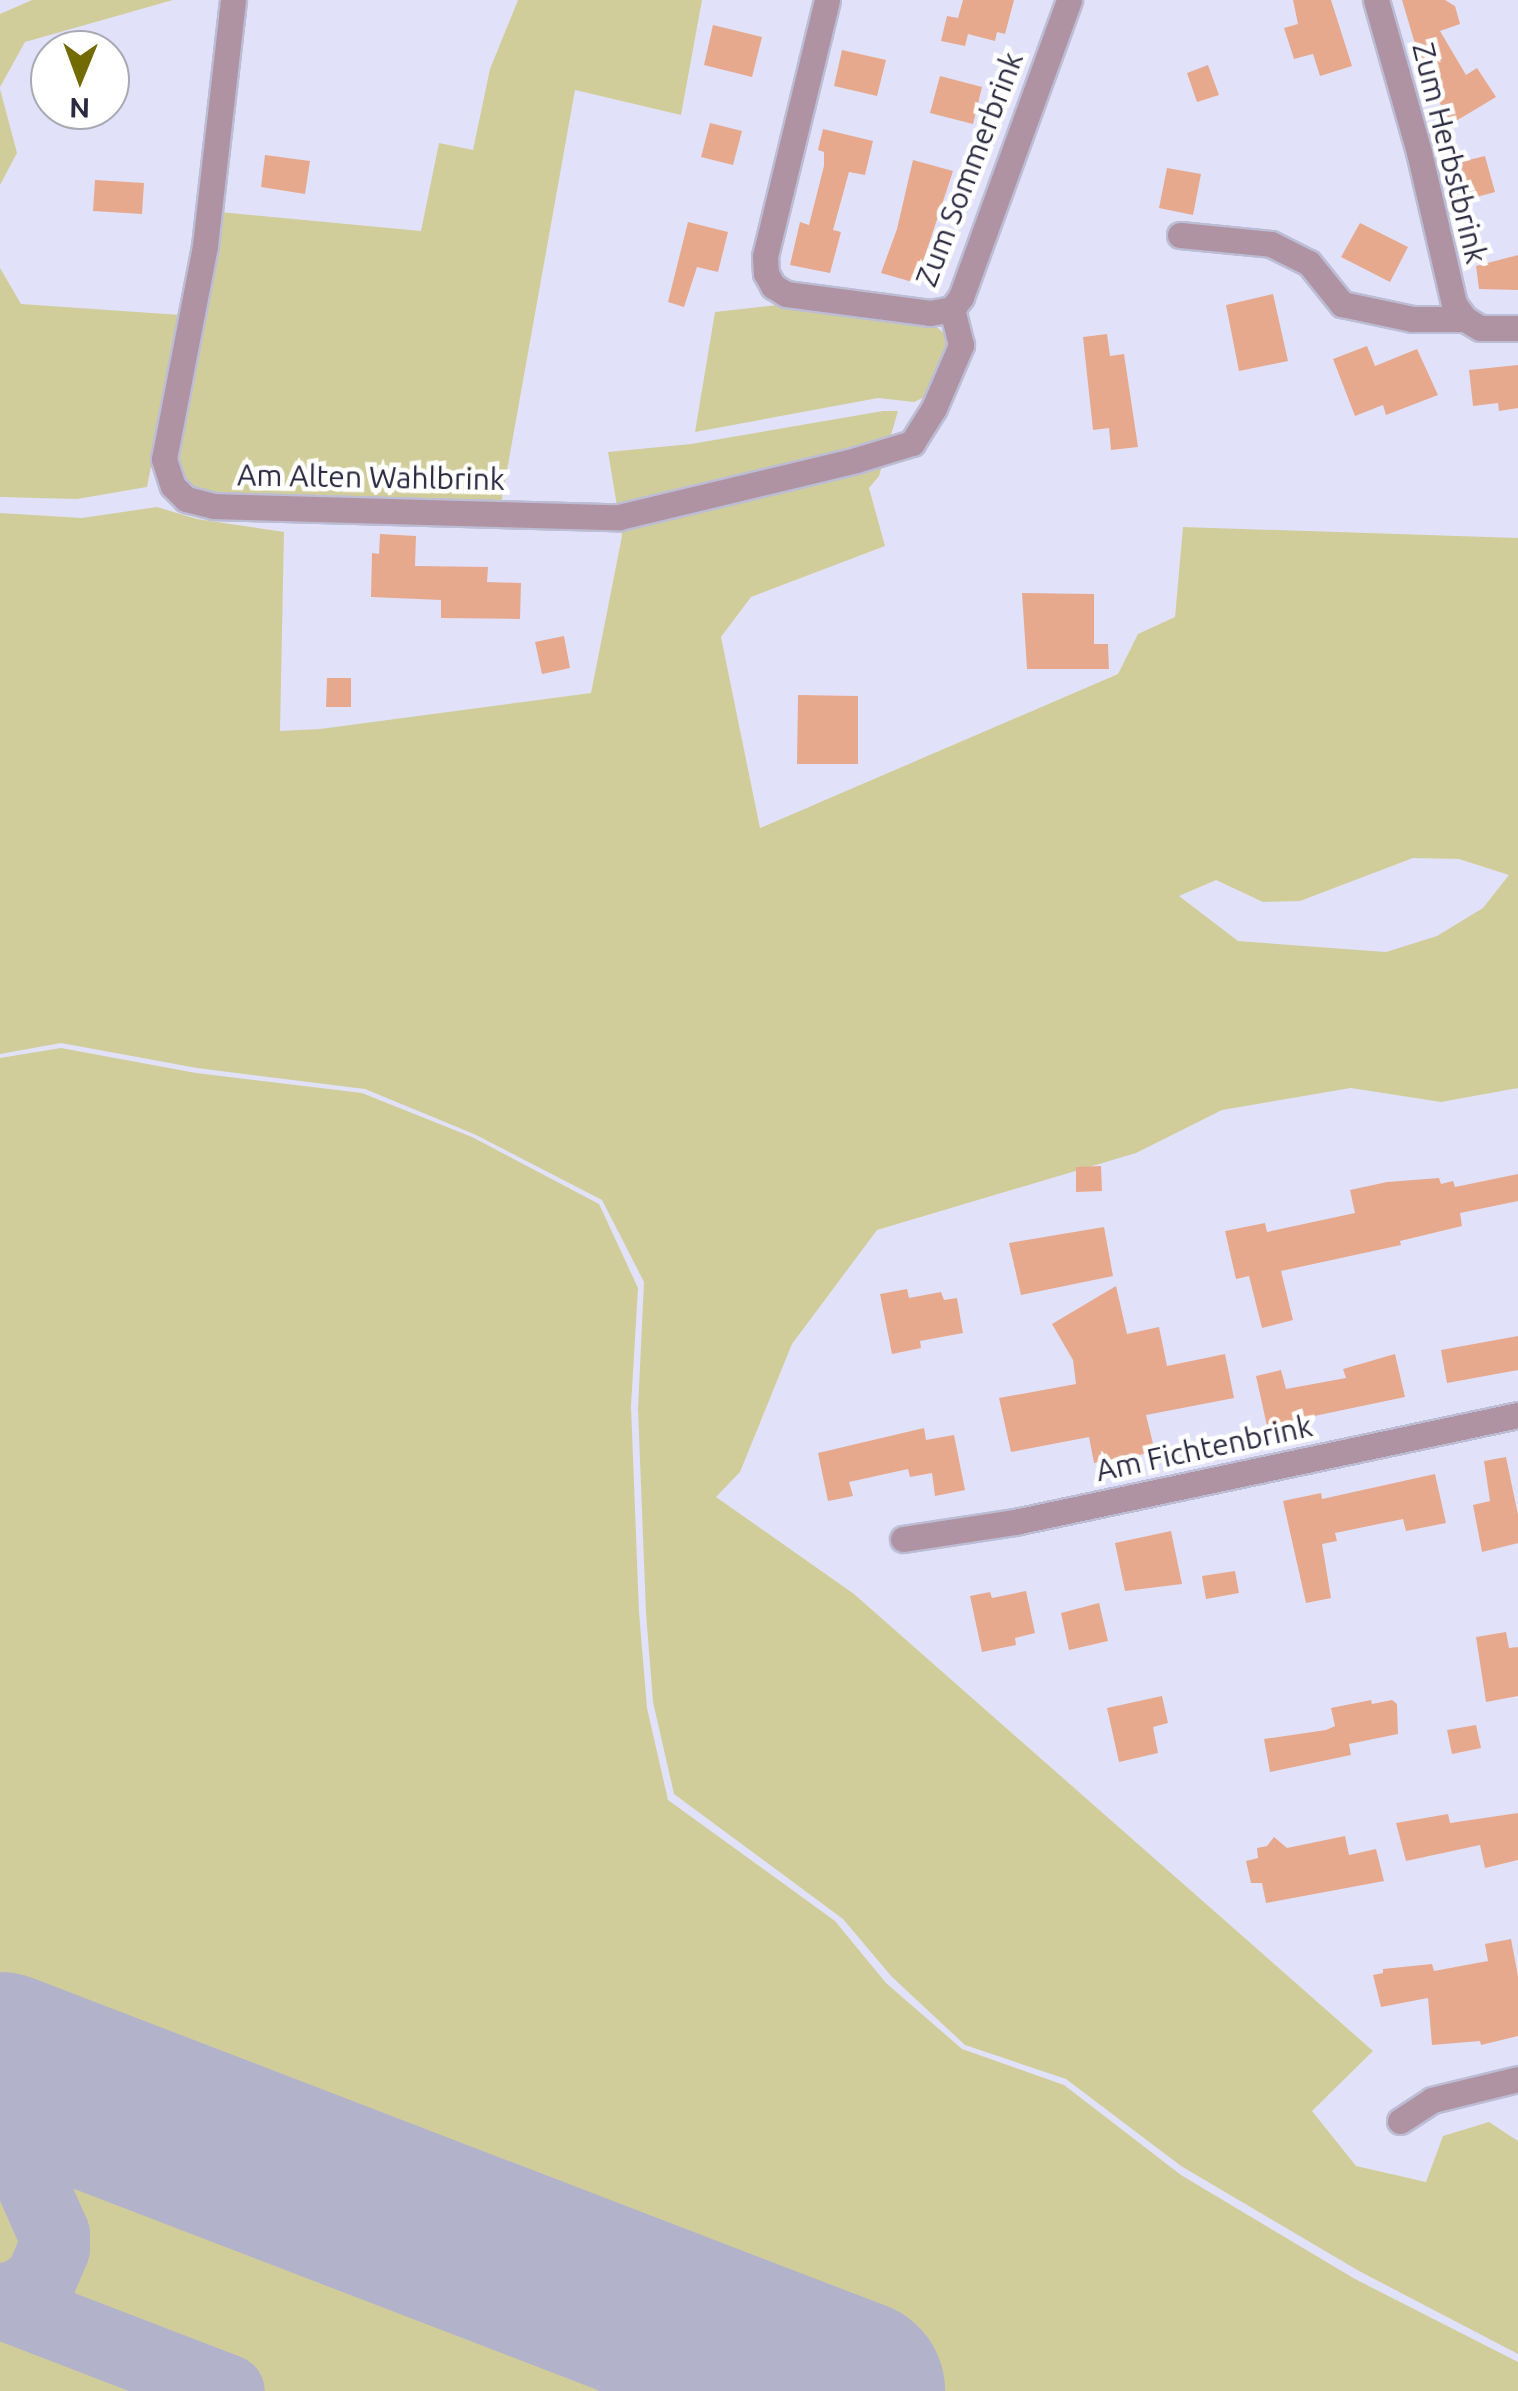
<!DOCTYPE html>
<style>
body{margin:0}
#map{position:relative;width:1518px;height:2391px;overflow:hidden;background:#e1e2fa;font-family:Ubuntu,sans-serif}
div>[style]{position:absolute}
.green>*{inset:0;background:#d1cd9b}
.taxiway>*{height:72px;margin:-36px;padding:0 36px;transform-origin:36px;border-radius:36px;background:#b2b3ca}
.runway>*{height:182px;margin:-91px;padding:0 91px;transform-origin:91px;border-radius:91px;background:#b2b3ca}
.building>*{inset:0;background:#e6a98e}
.roads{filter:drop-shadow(2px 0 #bcbdd5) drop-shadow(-2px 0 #bcbdd5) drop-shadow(0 2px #bcbdd5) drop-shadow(0 -2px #bcbdd5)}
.minor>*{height:25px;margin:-12.5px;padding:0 12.5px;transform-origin:12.5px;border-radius:12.5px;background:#b093a2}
span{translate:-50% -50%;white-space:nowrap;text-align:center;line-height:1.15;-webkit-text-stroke:9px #fff;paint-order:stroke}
.street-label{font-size:30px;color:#2a2940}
.north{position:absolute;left:30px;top:30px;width:100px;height:100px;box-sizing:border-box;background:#fff;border:2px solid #aaa9b3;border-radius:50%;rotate:181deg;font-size:28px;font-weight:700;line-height:40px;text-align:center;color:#2a2940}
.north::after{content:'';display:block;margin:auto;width:35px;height:45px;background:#726a02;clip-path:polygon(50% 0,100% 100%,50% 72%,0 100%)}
</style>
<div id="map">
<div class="green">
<i style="clip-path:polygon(32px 0,173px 0,25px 42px,0 87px,0 14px)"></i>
<i style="clip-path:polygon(518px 0,702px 0,681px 115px,575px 90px,501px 504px,206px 498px,186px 482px,174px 455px,204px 328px,220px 212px,421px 231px,439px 143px,473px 150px,490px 69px)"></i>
<i style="clip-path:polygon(0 89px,17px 153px,0 185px)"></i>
<i style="clip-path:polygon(0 268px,21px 304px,181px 315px,147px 487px,77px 499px,0 497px)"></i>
<i style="clip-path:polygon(777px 305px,933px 324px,951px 339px,931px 394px,914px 402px,878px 398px,695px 432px,715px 312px)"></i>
<i style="clip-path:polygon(evenodd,883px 411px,898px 411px,879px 476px,869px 488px,885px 546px,751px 597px,721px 637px,760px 828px,1118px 674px,1138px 634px,1175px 617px,1183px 527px,1518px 538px,1518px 1088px,1441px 1102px,1351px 1088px,1222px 1110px,1136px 1153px,877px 1230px,792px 1344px,740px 1472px,716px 1497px,854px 1594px,1373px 2051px,1312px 2111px,1356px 2166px,1426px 2182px,1443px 2136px,1489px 2122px,1518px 2141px,1518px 2354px,1359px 2271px,1181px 2166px,1066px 2079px,965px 2045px,892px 1977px,843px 1919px,674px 1794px,653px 1702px,646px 1613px,638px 1409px,644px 1282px,602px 1200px,474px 1134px,365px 1089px,197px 1068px,61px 1043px,0 1054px,0 513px,82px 518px,157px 507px,197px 519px,284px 532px,280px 731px,320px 729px,591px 693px,622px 536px,608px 452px,691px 444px,883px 411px,1413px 858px,1459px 859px,1509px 875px,1483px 908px,1437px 936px,1386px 952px,1238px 941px,1179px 896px,1216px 880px,1263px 902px,1300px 901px,1413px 858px)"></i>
<i style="clip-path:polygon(61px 1048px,196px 1073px,362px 1093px,472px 1137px,599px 1204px,638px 1288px,631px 1406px,639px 1612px,647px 1708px,668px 1800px,835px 1921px,886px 1983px,962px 2049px,1064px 2085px,1181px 2175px,1355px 2279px,1518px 2362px,1518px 2391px,0 2391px,0 1058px)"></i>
</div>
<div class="taxiway">
<i style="left:0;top:2112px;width:133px;rotate:66.1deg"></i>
<i style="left:54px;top:2234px;width:15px;rotate:90deg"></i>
<i style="left:54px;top:2249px;width:36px;rotate:113deg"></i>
<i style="left:40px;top:2282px;width:27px;rotate:147deg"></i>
<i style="left:17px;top:2297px;width:17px;rotate:173deg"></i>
<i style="left:0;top:2303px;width:245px;rotate:21deg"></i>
</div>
<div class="runway">
<i style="left:0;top:2063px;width:915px;rotate:21.01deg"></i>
</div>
<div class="building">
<i style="clip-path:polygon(963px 0,1014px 0,1005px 34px,997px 32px,995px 41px,968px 34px,965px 46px,941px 41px,947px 16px,958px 18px)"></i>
<i style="clip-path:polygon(1293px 0,1331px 0,1352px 66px,1320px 76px,1313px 54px,1294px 59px,1284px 28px,1298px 24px)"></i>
<i style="clip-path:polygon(1402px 0,1445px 0,1455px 6px,1460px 24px,1440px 31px,1466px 75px,1477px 68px,1496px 97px,1451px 124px,1423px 71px)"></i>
<i style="clip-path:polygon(713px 25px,762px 37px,752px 77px,704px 65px)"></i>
<i style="clip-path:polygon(842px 50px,886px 60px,877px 96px,834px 86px)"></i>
<i style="clip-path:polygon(1208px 65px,1219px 95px,1197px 102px,1187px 73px)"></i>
<i style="clip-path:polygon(940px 76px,982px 87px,973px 124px,930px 113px)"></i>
<i style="clip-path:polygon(710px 123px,742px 131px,733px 165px,701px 157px)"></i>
<i style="clip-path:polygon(823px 129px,873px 141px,865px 175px,849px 172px,833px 230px,841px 232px,830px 273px,790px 265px,800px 222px,809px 225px,824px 166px,824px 152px,818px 150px)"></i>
<i style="clip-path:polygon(265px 155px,310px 161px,305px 194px,261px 187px)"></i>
<i style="clip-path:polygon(1485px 156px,1495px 192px,1458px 202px,1448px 165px)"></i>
<i style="clip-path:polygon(913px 160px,953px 171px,916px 283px,881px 273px,897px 229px)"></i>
<i style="clip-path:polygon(1167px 168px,1201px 174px,1193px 215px,1159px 208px)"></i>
<i style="clip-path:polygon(95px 180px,144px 183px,142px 214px,93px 211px)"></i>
<i style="clip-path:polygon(688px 222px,728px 232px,718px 272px,697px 267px,684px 307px,668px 302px)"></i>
<i style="clip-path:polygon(1360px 223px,1408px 247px,1390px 282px,1341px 257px)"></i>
<i style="clip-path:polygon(1518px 255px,1518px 290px,1479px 289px,1476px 266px)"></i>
<i style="clip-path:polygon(1273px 294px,1288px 361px,1239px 371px,1226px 305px)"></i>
<i style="clip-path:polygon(1107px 334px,1110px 356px,1124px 354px,1138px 447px,1111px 450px,1109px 428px,1093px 430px,1083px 337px)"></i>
<i style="clip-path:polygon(1367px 346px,1375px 366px,1417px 349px,1438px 395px,1386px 415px,1383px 405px,1355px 416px,1333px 359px)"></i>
<i style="clip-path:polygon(1518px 365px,1518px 408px,1499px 411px,1498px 403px,1473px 406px,1469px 370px)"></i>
<i style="clip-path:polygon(380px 534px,416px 536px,415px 566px,488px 567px,487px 582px,521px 583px,520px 619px,441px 618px,441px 600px,371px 597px,372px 553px,379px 554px)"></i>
<i style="clip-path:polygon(1022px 593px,1094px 594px,1094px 644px,1108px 644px,1109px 669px,1027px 669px)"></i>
<i style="clip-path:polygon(564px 636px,570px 668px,542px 674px,535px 642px)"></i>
<i style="clip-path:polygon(327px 678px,351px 678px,351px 707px,326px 707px)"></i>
<i style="clip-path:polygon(798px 695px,858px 696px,858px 764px,797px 764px)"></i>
<i style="clip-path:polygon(1101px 1166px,1102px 1191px,1076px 1192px,1076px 1167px)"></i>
<i style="clip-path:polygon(1518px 1174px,1518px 1201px,1460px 1213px,1462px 1226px,1400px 1241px,1401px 1245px,1281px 1271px,1293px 1320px,1262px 1328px,1249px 1276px,1236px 1279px,1225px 1231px,1265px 1223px,1267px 1232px,1355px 1213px,1350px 1190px,1387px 1182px,1439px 1178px,1441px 1184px,1453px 1181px,1455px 1187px)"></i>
<i style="clip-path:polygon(1104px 1227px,1113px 1276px,1021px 1295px,1009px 1243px)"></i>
<i style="clip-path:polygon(1116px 1286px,1127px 1334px,1159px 1327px,1167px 1366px,1225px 1354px,1234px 1398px,1146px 1415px,1155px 1452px,1094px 1463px,1089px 1437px,1011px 1452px,999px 1398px,1076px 1384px,1073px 1360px,1052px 1324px)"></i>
<i style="clip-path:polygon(907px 1289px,909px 1298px,941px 1292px,944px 1300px,957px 1298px,963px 1333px,920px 1341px,921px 1348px,892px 1354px,880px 1294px)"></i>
<i style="clip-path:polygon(1518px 1336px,1518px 1370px,1447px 1383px,1441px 1350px)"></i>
<i style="clip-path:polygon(1395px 1354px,1405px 1397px,1267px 1426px,1256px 1376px,1281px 1370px,1286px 1389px,1346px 1378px,1343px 1369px)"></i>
<i style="clip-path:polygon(924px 1428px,926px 1440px,954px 1435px,965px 1490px,935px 1496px,932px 1473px,910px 1477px,908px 1469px,849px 1482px,853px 1496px,828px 1501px,818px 1453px)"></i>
<i style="clip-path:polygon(1506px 1457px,1518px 1515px,1518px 1543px,1482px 1552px,1473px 1505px,1490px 1501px,1484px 1461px)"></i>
<i style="clip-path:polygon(1435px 1474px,1446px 1523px,1406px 1531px,1403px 1519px,1335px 1533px,1337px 1541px,1322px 1544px,1331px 1598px,1306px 1603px,1283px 1501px,1321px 1493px,1322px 1499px)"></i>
<i style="clip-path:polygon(1171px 1531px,1182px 1584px,1125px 1591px,1115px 1543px)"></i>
<i style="clip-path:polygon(1235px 1571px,1239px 1593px,1206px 1599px,1202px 1576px)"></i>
<i style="clip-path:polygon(1026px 1591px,1035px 1633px,1015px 1638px,1016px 1645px,982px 1652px,970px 1596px,990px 1592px,992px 1598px)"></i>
<i style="clip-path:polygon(1099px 1603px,1108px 1641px,1069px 1650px,1061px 1613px)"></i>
<i style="clip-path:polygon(1506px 1632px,1509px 1648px,1518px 1647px,1518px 1696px,1486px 1702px,1476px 1637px)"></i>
<i style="clip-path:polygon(1162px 1696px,1168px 1723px,1153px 1727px,1158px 1753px,1119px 1762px,1107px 1708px)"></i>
<i style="clip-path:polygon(1371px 1700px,1372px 1704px,1392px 1700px,1397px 1704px,1398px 1734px,1349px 1744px,1351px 1755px,1270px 1772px,1264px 1739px,1326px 1730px,1335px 1726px,1331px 1708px)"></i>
<i style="clip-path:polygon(1476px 1725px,1481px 1748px,1452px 1754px,1447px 1730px)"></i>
<i style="clip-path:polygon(1518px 1813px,1518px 1860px,1485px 1868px,1480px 1845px,1406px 1861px,1396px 1823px,1448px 1814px,1450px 1823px)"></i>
<i style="clip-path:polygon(1345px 1836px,1349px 1855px,1376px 1849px,1384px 1881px,1266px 1903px,1262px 1883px,1251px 1883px,1246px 1861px,1258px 1858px,1257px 1848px,1267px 1846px,1274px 1837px,1287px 1848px)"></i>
<i style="clip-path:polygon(1511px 1939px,1518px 1976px,1518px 2036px,1481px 2045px,1480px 2041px,1432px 2045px,1428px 1998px,1381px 2007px,1373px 1975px,1383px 1973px,1383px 1969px,1432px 1964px,1434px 1971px,1488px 1961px,1485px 1944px)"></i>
</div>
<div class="roads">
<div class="minor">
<i style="left:233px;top:0;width:248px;rotate:96.5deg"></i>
<i style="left:205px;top:246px;width:217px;rotate:100.9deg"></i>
<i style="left:164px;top:459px;width:28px;rotate:72deg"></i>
<i style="left:173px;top:486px;width:18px;rotate:45deg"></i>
<i style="left:186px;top:499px;width:29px;rotate:14deg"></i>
<i style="left:214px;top:506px;width:405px;rotate:1.6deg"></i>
<i style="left:619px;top:517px;width:244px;rotate:-13.5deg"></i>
<i style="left:856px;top:460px;width:59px;rotate:-16.9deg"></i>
<i style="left:912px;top:443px;width:41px;rotate:-57.8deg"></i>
<i style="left:934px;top:408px;width:69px;rotate:-66.8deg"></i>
<i style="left:961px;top:345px;width:37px;rotate:-104deg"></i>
<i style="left:827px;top:0;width:263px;rotate:103.6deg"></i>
<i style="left:765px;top:256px;width:17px;rotate:87deg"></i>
<i style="left:766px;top:273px;width:15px;rotate:62deg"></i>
<i style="left:773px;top:286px;width:15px;rotate:32deg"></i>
<i style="left:786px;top:294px;width:145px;rotate:7.5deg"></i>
<i style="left:930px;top:313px;width:22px;rotate:-10deg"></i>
<i style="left:952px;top:309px;width:15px;rotate:-53deg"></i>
<i style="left:961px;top:297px;width:316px;rotate:-70deg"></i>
<i style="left:1376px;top:0;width:158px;rotate:74.2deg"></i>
<i style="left:1419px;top:152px;width:156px;rotate:77deg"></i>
<i style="left:1454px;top:304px;width:19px;rotate:54deg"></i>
<i style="left:1180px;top:235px;width:91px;rotate:5.6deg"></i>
<i style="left:1271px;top:244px;width:42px;rotate:26.6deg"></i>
<i style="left:1309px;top:263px;width:53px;rotate:51.2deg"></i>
<i style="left:1342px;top:304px;width:72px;rotate:12.1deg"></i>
<i style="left:1412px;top:319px;width:53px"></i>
<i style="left:1465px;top:319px;width:17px;rotate:31deg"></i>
<i style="left:1480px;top:328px;width:38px"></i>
<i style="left:903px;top:1539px;width:113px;rotate:-8.6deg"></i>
<i style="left:1015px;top:1522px;width:514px;rotate:-12.01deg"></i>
<i style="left:1400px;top:2121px;width:38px;rotate:-33deg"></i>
<i style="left:1432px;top:2100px;width:89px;rotate:-13.7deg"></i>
</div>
</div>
<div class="street-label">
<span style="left:1450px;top:153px;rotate:76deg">Zum Herbstbrink</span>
<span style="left:969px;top:169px;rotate:-69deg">Zum Sommerbrink</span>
<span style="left:371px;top:477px;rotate:1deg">Am Alten Wahlbrink</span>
<span style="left:1204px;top:1448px;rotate:-12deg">Am Fichtenbrink</span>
</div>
<div class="north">N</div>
</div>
